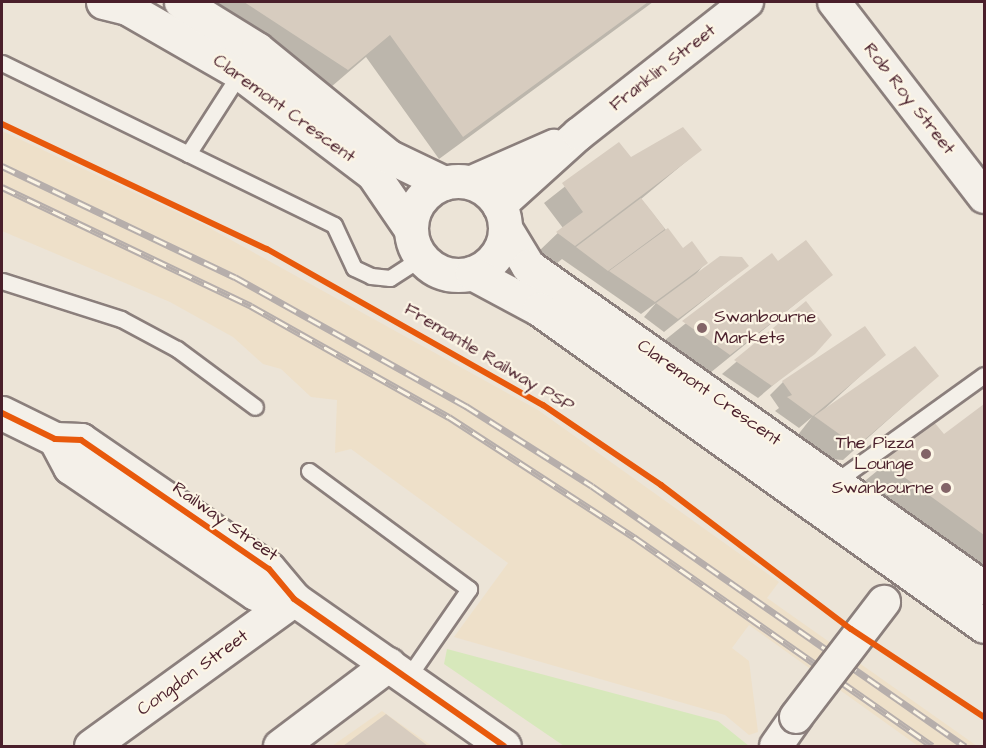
<!DOCTYPE html>
<style>
body{margin:0}
#map{position:relative;width:986px;height:748px;overflow:hidden;background:#ece4d7;font-family:"Architects Daughter",sans-serif}
div>[style]{position:absolute}
.built>*{inset:0;background:#eee0c9}
.green>*{inset:0;background:#d7e8bb}
.shadow>*{inset:0;background:#0003}
.building>*{inset:0;background:#d7ccbf}
.roads{filter:drop-shadow(2px 0 #8b7f7c) drop-shadow(-2px 0 #8b7f7c) drop-shadow(0 2px #8b7f7c) drop-shadow(0 -2px #8b7f7c)}
.lane>*{height:15px;margin:-7.5px;padding:0 7.5px;transform-origin:7.5px;border-radius:7.5px;background:#f4f0e9}
.street>*{height:32px;margin:-16px;padding:0 16px;transform-origin:16px;border-radius:16px;background:#f4f0e9}
.secondary>*{height:33px;margin:-16.5px;padding:0 16.5px;transform-origin:16.5px;border-radius:16.5px;background:#f4f0e9}
.secondary>.ring{margin:-16.5px;padding:0;box-sizing:content-box;background:none;border:33px solid #f4f0e9;border-radius:50%}
.rail>*{height:7px;margin-top:-3.5px;transform-origin:0;background:repeating-linear-gradient(90deg,#fcf5e5 0 14px,#b6aeab 0 28px);box-sizing:border-box;border-block:2px solid #b6aeab}
.bridges{filter:drop-shadow(2px 0 #8b7f7c) drop-shadow(-2px 0 #8b7f7c) drop-shadow(0 2px #8b7f7c) drop-shadow(0 -2px #8b7f7c)}
.street-bridge>*{height:32px;margin:-16px;padding:0 16px;transform-origin:16px;border-radius:16px;background:#f4f0e9}
.cycleway>*{height:6px;margin:-3px;padding:0 3px;transform-origin:3px;border-radius:3px;background:#e8590c}
.dots>*{width:16px;height:16px;translate:-50% -50%;box-sizing:border-box;border:3px solid #fcf5e5;border-radius:50%}
span{translate:-50% -50%;white-space:nowrap;text-align:center;line-height:1.15;-webkit-text-stroke:4.5px #fcf5e5;paint-order:stroke}
.street-label{font-size:18px;color:#4a1f2b}
.poi-label{font-size:18px;color:#4a1f2b}
.left{translate:0 -50%;text-align:left}
.right{translate:-100% -50%;text-align:right}
.frame{position:absolute;inset:0;border:3px solid #4a1f2b;pointer-events:none}
</style>
<div id="map">
<div class="built">
<i style="clip-path:polygon(2px 131px,204px 225px,538px 410px,779px 582px,767px 598px,977px 746px,918px 746px,749px 625px,732px 648px,749px 661px,758px 732px,749px 735px,725px 715px,454px 637px,508px 563px,351px 449px,335px 453px,337px 400px,311px 397px,281px 369px,263px 364px,233px 337px,170px 302px,2px 231px)"></i>
<i style="clip-path:polygon(382px 711px,432px 746px,332px 746px)"></i>
</div>
<div class="green">
<i style="clip-path:polygon(447px 649px,718px 721px,749px 746px,564px 746px,444px 664px)"></i>
</div>
<div class="shadow">
<i style="clip-path:polygon(207px 2px,653px 2px,439px 159px,366px 57px,324px 93px)"></i>
<i style="clip-path:polygon(619px 144px,631px 159px,700px 150px,641px 199px,682px 250px,706px 262px,694px 277px,747px 266px,664px 332px,644px 317px,656px 303px,641px 314px,562px 259px,556px 264px,538px 252px,563px 228px,544px 203px)"></i>
<i style="clip-path:polygon(771px 255px,777px 263px,831px 275px,710px 373px,665px 340px)"></i>
<i style="clip-path:polygon(806px 303px,817px 348px,758px 398px,722px 374px)"></i>
<i style="clip-path:polygon(884px 354px,817px 416px,937px 376px,843px 460px,829px 459px,797px 436px,812px 417px,799px 428px,775px 411px,779px 408px,770px 395px,783px 382px)"></i>
<i style="clip-path:polygon(984px 406px,984px 575px,860px 485px,934px 424px,943px 437px)"></i>
<i style="clip-path:polygon(386px 716px,426px 746px,345px 746px)"></i>
</div>
<div class="building">
<i style="clip-path:polygon(244px 2px,648px 2px,463px 137px,390px 35px,348px 70px)"></i>
<i style="clip-path:polygon(683px 127px,702px 150px,575px 246px,556px 232px,583px 212px,562px 183px,619px 142px,631px 157px)"></i>
<i style="clip-path:polygon(641px 198px,653px 213px,646px 218px,653px 213px,665px 229px,608px 271px,576px 247px)"></i>
<i style="clip-path:polygon(668px 228px,683px 248px,692px 241px,708px 263px,655px 302px,609px 271px)"></i>
<i style="clip-path:polygon(806px 240px,833px 275px,730px 355px,682px 321px,772px 253px,778px 261px)"></i>
<i style="clip-path:polygon(720px 256px,742px 257px,749px 266px,678px 319px,656px 303px)"></i>
<i style="clip-path:polygon(806px 301px,832px 335px,815px 354px,772px 386px,734px 360px)"></i>
<i style="clip-path:polygon(865px 326px,886px 355px,813px 416px,787px 397px,792px 395px,782px 381px)"></i>
<i style="clip-path:polygon(915px 346px,939px 376px,863px 441px,849px 441px,814px 416px)"></i>
<i style="clip-path:polygon(984px 404px,984px 535px,882px 461px,934px 422px,944px 434px)"></i>
<i style="clip-path:polygon(386px 714px,428px 746px,343px 746px)"></i>
</div>
<div class="roads">
<div class="lane">
<i style="left:2px;top:63px;width:369px;rotate:26deg"></i>
<i style="left:334px;top:225px;width:47px;rotate:65.1deg"></i>
<i style="left:354px;top:268px;width:19px;rotate:25deg"></i>
<i style="left:371px;top:276px;width:19px;rotate:6deg"></i>
<i style="left:390px;top:278px;width:37px;rotate:-33deg"></i>
<i style="left:188px;top:154px;width:96px;rotate:-57.3deg"></i>
<i style="left:2px;top:281px;width:125px;rotate:17.7deg"></i>
<i style="left:121px;top:319px;width:64px;rotate:28.2deg"></i>
<i style="left:177px;top:349px;width:97px;rotate:36.6deg"></i>
<i style="left:309px;top:471px;width:199px;rotate:36.4deg"></i>
<i style="left:469px;top:589px;width:107px;rotate:124.7deg"></i>
<i style="left:835px;top:482px;width:183px;rotate:-35.7deg"></i>
</div>
<div class="street">
<i style="left:834px;top:2px;width:246px;rotate:52.4deg"></i>
<i style="left:470px;top:183px;width:92px;rotate:-23.8deg"></i>
<i style="left:499px;top:206px;width:108px;rotate:-42deg"></i>
<i style="left:579px;top:134px;width:214px;rotate:-38.2deg"></i>
<i style="left:776px;top:746px;width:35px;rotate:-55deg"></i>
</div>
<div class="secondary">
<i style="left:103px;top:2px;width:25px;rotate:14deg"></i>
<i style="left:127px;top:8px;width:130px;rotate:29.9deg"></i>
<i style="left:240px;top:73px;width:167px;rotate:37.2deg"></i>
<i style="left:373px;top:174px;width:65px;rotate:55.6deg"></i>
<i style="left:181px;top:2px;width:89px;rotate:31.7deg"></i>
<i style="left:257px;top:49px;width:169px;rotate:39.2deg"></i>
<i style="left:388px;top:156px;width:62px;rotate:25.7deg"></i>
<i class="ring" style="left:411px;top:181px;width:61px;height:61px"></i>
<i style="left:505px;top:228px;width:44px;rotate:58.8deg"></i>
<i style="left:528px;top:266px;width:558px;rotate:35.23deg"></i>
<i style="left:472px;top:273px;width:76px;rotate:28.2deg"></i>
<i style="left:539px;top:309px;width:546px;rotate:35.46deg"></i>
<i style="left:2px;top:413px;width:59px;rotate:26.1deg"></i>
<i style="left:55px;top:439px;width:26px;rotate:2deg"></i>
<i style="left:81px;top:440px;width:228px;rotate:34.5deg"></i>
<i style="left:269px;top:569px;width:39px;rotate:50deg"></i>
<i style="left:294px;top:599px;width:256px;rotate:35deg"></i>
<i style="left:55px;top:439px;width:32px;rotate:62deg"></i>
<i style="left:70px;top:467px;width:224px;rotate:34.3deg"></i>
<i style="left:255px;top:593px;width:39px;rotate:9deg"></i>
<i style="left:91px;top:746px;width:251px;rotate:-35.9deg"></i>
<i style="left:280px;top:746px;width:136px;rotate:-37deg"></i>
</div>
</div>
<div class="rail">
<i style="left:2px;top:166px;width:258px;rotate:25.5deg"></i>
<i style="left:235px;top:277px;width:265px;rotate:29.2deg"></i>
<i style="left:466px;top:406px;width:149px;rotate:32.4deg"></i>
<i style="left:592px;top:486px;width:455px;rotate:34.9deg"></i>
<i style="left:2px;top:187px;width:276px;rotate:25.5deg"></i>
<i style="left:251px;top:306px;width:227px;rotate:29.3deg"></i>
<i style="left:449px;top:417px;width:221px;rotate:33deg"></i>
<i style="left:634px;top:537px;width:364px;rotate:35deg"></i>
</div>
<div class="bridges">
<div class="street-bridge">
<i style="left:796px;top:717px;width:145px;rotate:-52.6deg"></i>
</div>
</div>
<div class="cycleway">
<i style="left:2px;top:124px;width:293px;rotate:25.3deg"></i>
<i style="left:267px;top:249px;width:317px;rotate:29.5deg"></i>
<i style="left:543px;top:405px;width:143px;rotate:34.1deg"></i>
<i style="left:661px;top:485px;width:238px;rotate:37.2deg"></i>
<i style="left:851px;top:629px;width:159px;rotate:33.5deg"></i>
<i style="left:2px;top:413px;width:59px;rotate:26.1deg"></i>
<i style="left:55px;top:439px;width:26px;rotate:2deg"></i>
<i style="left:81px;top:440px;width:228px;rotate:34.5deg"></i>
<i style="left:269px;top:569px;width:39px;rotate:50deg"></i>
<i style="left:294px;top:599px;width:256px;rotate:35deg"></i>
</div>
<div class="dots">
<i style="left:702px;top:328px;background:#836467"></i>
<i style="left:926px;top:454px;background:#836467"></i>
<i style="left:946px;top:488px;background:#836467"></i>
</div>
<div class="street-label">
<span style="left:663px;top:68px;rotate:-38deg">Franklin Street</span>
<span style="left:909px;top:99px;rotate:52deg">Rob Roy Street</span>
<span style="left:284px;top:109px;rotate:36deg">Claremont Crescent</span>
<span style="left:489px;top:358px;rotate:31deg">Fremantle Railway PSP</span>
<span style="left:709px;top:393px;rotate:35deg">Claremont Crescent</span>
<span style="left:225px;top:522px;rotate:35deg">Railway Street</span>
<span style="left:193px;top:673px;rotate:-36deg">Congdon Street</span>
</div>
<div class="poi-label">
<span class="left" style="left:714px;top:328px">Swanbourne<br>Markets</span>
<span class="right" style="left:914px;top:454px">The Pizza<br>Lounge</span>
<span class="right" style="left:934px;top:488px">Swanbourne</span>
</div>
<div class="frame"></div>
</div>
